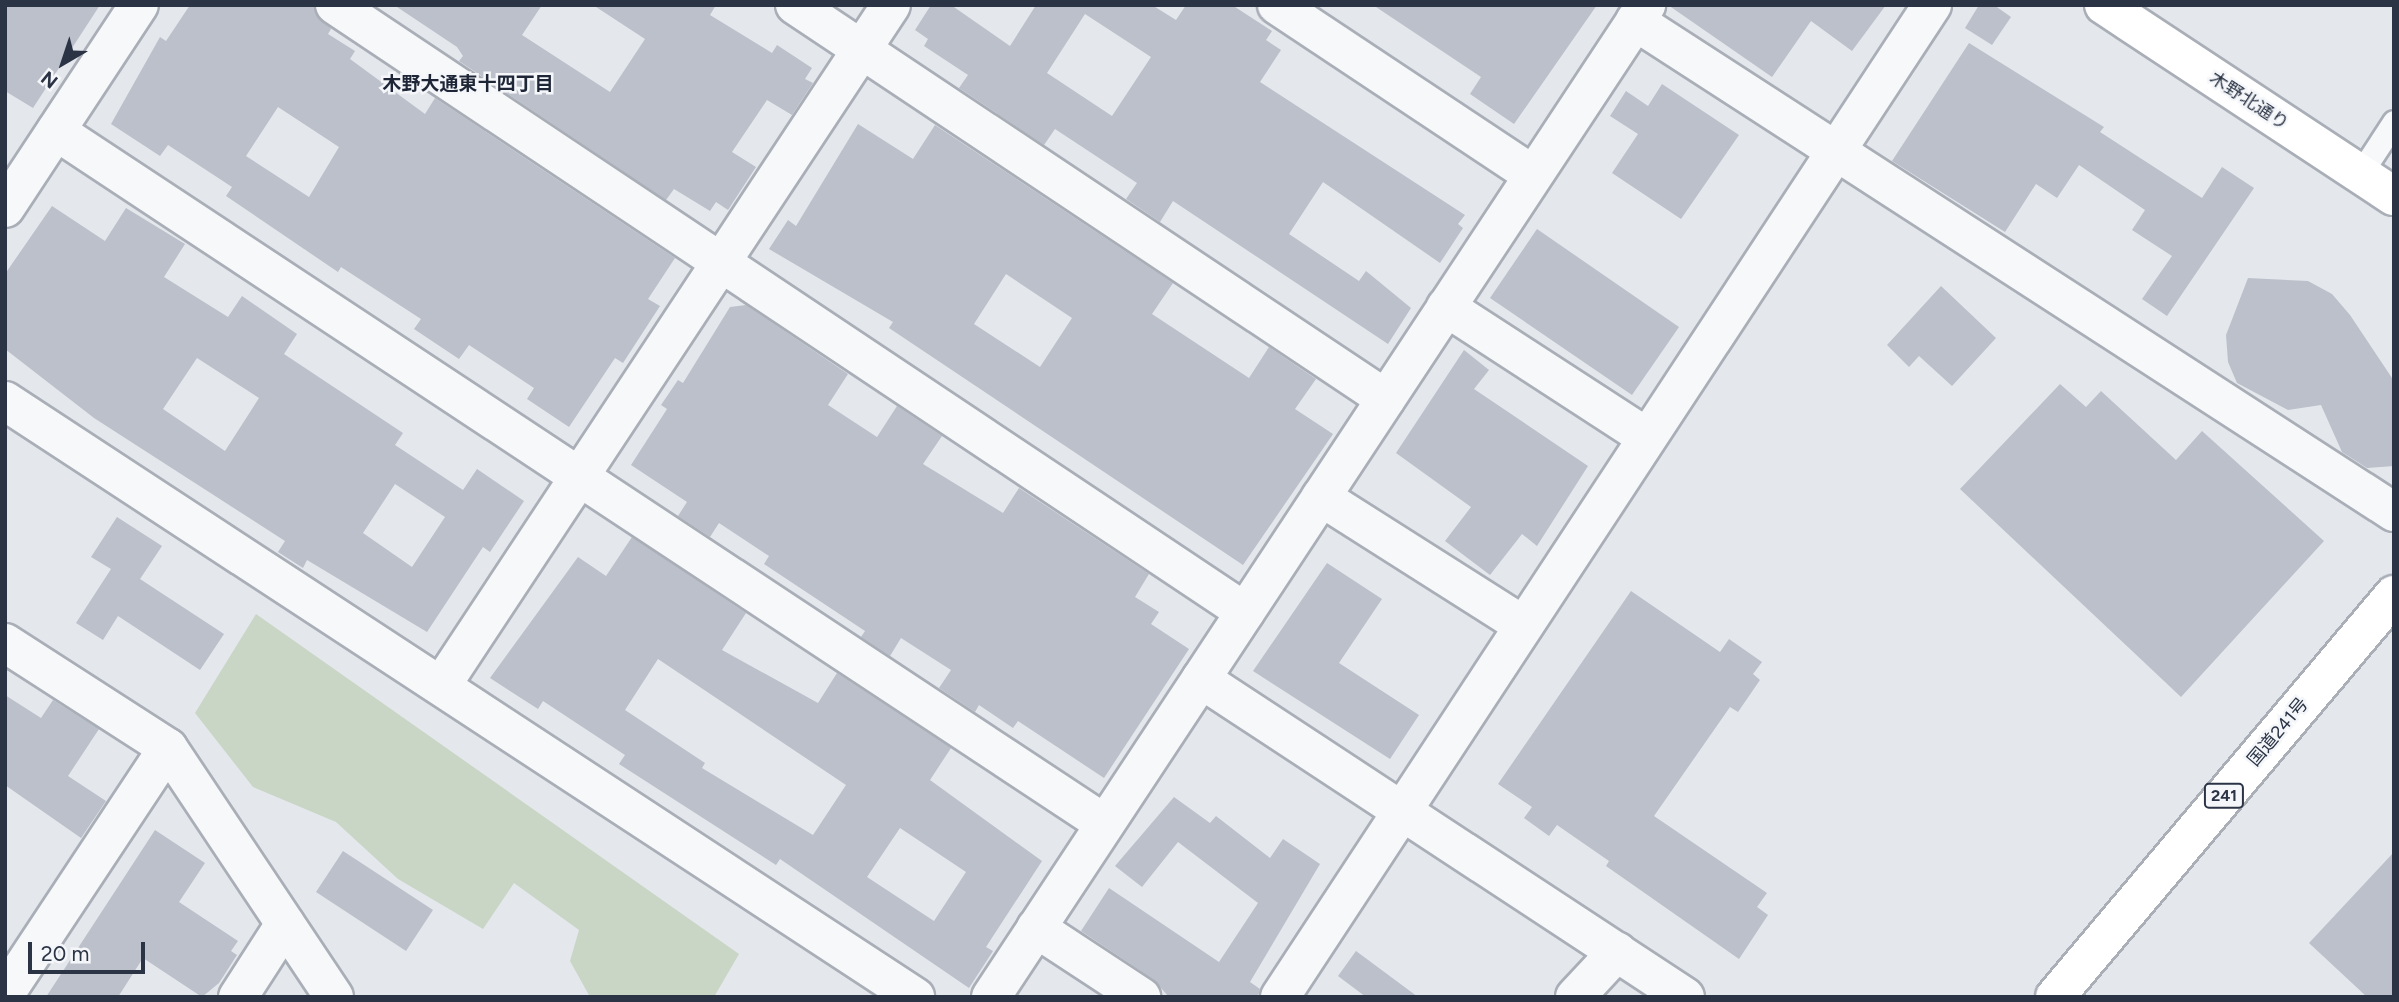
<!DOCTYPE html>
<meta charset="utf-8">
<style>
body{margin:0}
#map{position:relative;width:2399px;height:1002px;overflow:hidden;background:#e4e7ec;font-family:Figtree,"Noto Sans JP",sans-serif}
div>[style]{position:absolute}
.green>*{inset:0;background:#c9d6c5}
.building>*{inset:0;background:#bbc0ca}
.roads{filter:drop-shadow(2px 0 #a9aeb7) drop-shadow(-2px 0 #a9aeb7) drop-shadow(0 2px #a9aeb7) drop-shadow(0 -2px #a9aeb7)}
.lane>*{height:23px;margin:-11.5px;padding:0 11.5px;transform-origin:11.5px;border-radius:11.5px;background:#f7f8fa}
.street>*{height:38px;margin:-19px;padding:0 19px;transform-origin:19px;border-radius:19px;background:#f7f8fa}
.secondary>*{height:38px;margin:-19px;padding:0 19px;transform-origin:19px;border-radius:19px;background:#fff}
.highway>*{height:38px;margin:-19px;padding:0 19px;transform-origin:19px;border-radius:19px;background:#fff}
span{translate:-50% -50%;white-space:nowrap;text-align:center;line-height:1.15;-webkit-text-stroke:5px #f4f6f9;paint-order:stroke}
.shield-label span{padding:2px 5px;background:#f4f6f9;border:2px solid;border-radius:5px;-webkit-text-stroke-width:0}
.shield-label{font-size:16px;color:#2b3445;font-weight:700}
.street-label{font-size:18px;color:#2b3445}
.neighbourhood-label{font-size:19px;color:#1d2536;font-weight:700}
.frame{position:absolute;inset:0;border:7px solid #2b3445;pointer-events:none}
.north{position:absolute;left:28px;top:28px;width:70px;height:70px;-webkit-text-stroke:5px #f4f6f9;paint-order:stroke;rotate:219deg;font-size:19px;font-weight:700;line-height:28px;text-align:center;color:#2b3445}
.north::after{content:'';display:block;margin:auto;width:24px;height:32px;background:#2b3445;clip-path:polygon(50% 0,100% 100%,50% 72%,0 100%)}
.scale{position:absolute;left:28px;top:942px;width:117px;height:32px;box-sizing:border-box;border:4px solid #2b3445;border-top:0;padding-left:9px;font-size:21px;line-height:24px;white-space:nowrap;color:#2b3445;-webkit-text-stroke:5px #f4f6f9;paint-order:stroke}
</style>
<div id="map">
<div class="green">
<i style="clip-path:polygon(256px 614px,739px 954px,714px 997px,590px 997px,570px 961px,579px 930px,514px 883px,483px 929px,398px 879px,336px 822px,253px 787px,195px 713px)"></i>
</div>
<div class="building">
<i style="clip-path:polygon(5px 5px,100px 5px,33px 108px,5px 91px)"></i>
<i style="clip-path:polygon(evenodd,190px 5px,313px 5px,331px 29px,328px 34px,355px 51px,350px 59px,425px 114px,435px 98px,675px 258px,648px 299px,660px 306px,623px 363px,615px 358px,569px 427px,527px 399px,534px 388px,469px 345px,459px 359px,414px 329px,421px 319px,341px 267px,338px 272px,226px 196px,232px 187px,168px 145px,160px 156px,111px 124px,160px 37px,166px 41px,190px 5px,278px 107px,339px 147px,309px 197px,246px 156px,278px 107px)"></i>
<i style="clip-path:polygon(394px 5px,542px 5px,522px 35px,610px 92px,645px 39px,593px 5px,716px 5px,710px 15px,772px 53px,777px 45px,812px 68px,805px 79px,813px 83px,792px 115px,767px 100px,732px 152px,756px 167px,728px 210px,716px 202px,710px 211px,674px 189px,666px 200px,459px 61px,463px 56px,457px 47px)"></i>
<i style="clip-path:polygon(evenodd,931px 5px,951px 5px,1010px 46px,1036px 5px,1152px 5px,1176px 20px,1186px 5px,1232px 5px,1272px 31px,1266px 40px,1281px 50px,1260px 82px,1465px 215px,1458px 224px,1463px 228px,1440px 263px,1323px 182px,1289px 234px,1359px 281px,1366px 271px,1411px 308px,1388px 344px,1173px 201px,1160px 222px,1126px 199px,1137px 183px,1055px 129px,1044px 145px,959px 88px,968px 75px,924px 46px,928px 39px,915px 30px,931px 5px,1085px 14px,1151px 57px,1112px 116px,1047px 73px,1085px 14px)"></i>
<i style="clip-path:polygon(1373px 5px,1597px 5px,1514px 124px,1470px 94px,1481px 77px)"></i>
<i style="clip-path:polygon(1668px 5px,1886px 5px,1852px 51px,1811px 21px,1772px 77px)"></i>
<i style="clip-path:polygon(1979px 5px,1994px 5px,2011px 17px,1992px 45px,1965px 28px)"></i>
<i style="clip-path:polygon(1969px 43px,2104px 127px,2100px 132px,2202px 198px,2222px 167px,2254px 188px,2167px 316px,2142px 299px,2172px 256px,2132px 230px,2145px 210px,2079px 165px,2057px 198px,2036px 184px,2005px 232px,1892px 161px)"></i>
<i style="clip-path:polygon(1662px 84px,1739px 135px,1681px 219px,1612px 173px,1638px 134px,1610px 116px,1626px 91px,1648px 106px)"></i>
<i style="clip-path:polygon(evenodd,858px 124px,913px 159px,935px 125px,1173px 283px,1152px 314px,1249px 378px,1269px 347px,1316px 379px,1295px 409px,1333px 434px,1243px 565px,889px 328px,893px 322px,769px 249px,788px 220px,796px 226px,858px 124px,1006px 274px,1072px 318px,1040px 367px,974px 324px,1006px 274px)"></i>
<i style="clip-path:polygon(evenodd,52px 206px,105px 241px,126px 208px,185px 244px,164px 277px,228px 317px,242px 296px,297px 334px,284px 354px,403px 433px,395px 445px,463px 490px,477px 469px,524px 501px,490px 552px,483px 547px,427px 632px,307px 560px,303px 568px,278px 552px,285px 541px,94px 418px,5px 349px,5px 274px,52px 206px,197px 358px,259px 398px,225px 451px,163px 409px,197px 358px,52px 206px,395px 484px,445px 517px,412px 567px,363px 533px,395px 484px)"></i>
<i style="clip-path:polygon(1537px 229px,1679px 327px,1632px 395px,1490px 298px)"></i>
<i style="clip-path:polygon(2248px 278px,2308px 281px,2332px 294px,2350px 315px,2394px 381px,2394px 466px,2367px 468px,2342px 452px,2321px 405px,2288px 410px,2237px 383px,2228px 362px,2226px 335px)"></i>
<i style="clip-path:polygon(1941px 286px,1996px 338px,1952px 386px,1919px 356px,1909px 367px,1887px 345px)"></i>
<i style="clip-path:polygon(746px 305px,848px 374px,828px 405px,877px 437px,897px 406px,942px 436px,923px 464px,1003px 513px,1019px 488px,1149px 574px,1135px 597px,1159px 612px,1151px 624px,1189px 649px,1104px 778px,1018px 721px,1013px 728px,979px 705px,975px 712px,939px 688px,951px 670px,901px 638px,890px 656px,861px 637px,865px 631px,764px 564px,769px 556px,719px 523px,710px 537px,678px 516px,687px 502px,631px 465px,667px 409px,661px 405px,678px 380px,683px 383px,730px 307px)"></i>
<i style="clip-path:polygon(1464px 350px,1489px 370px,1474px 389px,1588px 466px,1537px 546px,1522px 534px,1490px 575px,1445px 541px,1471px 507px,1396px 453px)"></i>
<i style="clip-path:polygon(2060px 384px,2086px 407px,2101px 391px,2176px 460px,2202px 431px,2324px 541px,2181px 697px,1960px 489px)"></i>
<i style="clip-path:polygon(117px 517px,162px 546px,140px 579px,224px 634px,200px 670px,118px 616px,103px 640px,76px 623px,111px 569px,91px 557px)"></i>
<i style="clip-path:polygon(evenodd,632px 537px,746px 613px,722px 650px,818px 703px,837px 673px,951px 748px,930px 780px,1042px 861px,986px 947px,993px 951px,969px 988px,780px 859px,776px 865px,619px 764px,625px 755px,543px 701px,538px 709px,490px 678px,578px 557px,606px 576px,632px 537px,658px 659px,846px 785px,813px 835px,702px 768px,705px 763px,625px 710px,658px 659px,632px 537px,900px 828px,966px 872px,934px 921px,867px 877px,900px 828px)"></i>
<i style="clip-path:polygon(1327px 563px,1382px 599px,1339px 663px,1419px 715px,1390px 759px,1253px 671px)"></i>
<i style="clip-path:polygon(1631px 591px,1720px 652px,1729px 639px,1762px 662px,1753px 674px,1760px 680px,1738px 712px,1730px 707px,1654px 816px,1767px 893px,1757px 907px,1768px 915px,1739px 959px,1606px 866px,1609px 861px,1557px 825px,1549px 836px,1524px 818px,1532px 807px,1498px 784px)"></i>
<i style="clip-path:polygon(5px 695px,41px 718px,53px 700px,99px 729px,68px 776px,106px 801px,81px 838px,5px 785px)"></i>
<i style="clip-path:polygon(1174px 797px,1210px 823px,1216px 816px,1270px 858px,1283px 839px,1320px 864px,1250px 982px,1260px 989px,1258px 997px,1169px 997px,1153px 979px,1081px 931px,1109px 888px,1219px 962px,1258px 903px,1178px 842px,1142px 887px,1115px 866px)"></i>
<i style="clip-path:polygon(155px 830px,205px 863px,179px 902px,238px 941px,231px 951px,237px 955px,219px 983px,202px 997px,143px 958px,118px 997px,46px 997px)"></i>
<i style="clip-path:polygon(343px 851px,433px 910px,406px 951px,316px 892px)"></i>
<i style="clip-path:polygon(2394px 852px,2394px 997px,2367px 997px,2309px 943px)"></i>
<i style="clip-path:polygon(1356px 951px,1418px 997px,1366px 997px,1338px 976px)"></i>
</div>
<div class="roads">
<div class="lane">
<i style="left:2360px;top:174px;width:62px;rotate:-56.8deg"></i>
</div>
<div class="street">
<i style="left:335px;top:5px;width:1094px;rotate:33.7deg"></i>
<i style="left:795px;top:5px;width:710px;rotate:33.69deg"></i>
<i style="left:1277px;top:5px;width:307px;rotate:33.6deg"></i>
<i style="left:1635px;top:21px;width:904px;rotate:32.9deg"></i>
<i style="left:56px;top:131px;width:1257px;rotate:33.45deg"></i>
<i style="left:5px;top:208px;width:243px;rotate:-56.6deg"></i>
<i style="left:1446px;top:307px;width:239px;rotate:33deg"></i>
<i style="left:5px;top:401px;width:1088px;rotate:33.22deg"></i>
<i style="left:1321px;top:497px;width:239px;rotate:32.4deg"></i>
<i style="left:5px;top:643px;width:194px;rotate:32.8deg"></i>
<i style="left:168px;top:748px;width:299px;rotate:56.3deg"></i>
<i style="left:1201px;top:679px;width:579px;rotate:33.31deg"></i>
<i style="left:441px;top:686px;width:816px;rotate:-56.54deg"></i>
<i style="left:1036px;top:928px;width:126px;rotate:33.3deg"></i>
<i style="left:5px;top:994px;width:295px;rotate:-56.5deg"></i>
<i style="left:238px;top:997px;width:87px;rotate:-57.2deg"></i>
<i style="left:991px;top:997px;width:1189px;rotate:-56.56deg"></i>
<i style="left:1280px;top:997px;width:1187px;rotate:-56.68deg"></i>
<i style="left:1575px;top:997px;width:62px;rotate:-47deg"></i>
</div>
<div class="secondary">
<i style="left:2104px;top:5px;width:347px;rotate:33.4deg"></i>
</div>
<div class="highway">
<i style="left:2055px;top:997px;width:526px;rotate:-49.86deg"></i>
</div>
</div>
<div class="shield-label">
<span style="left:2224px;top:796px">241</span>
</div>
<div class="street-label">
<span style="left:2249px;top:101px;rotate:33deg">木野北通り</span>
<span style="left:2278px;top:732px;rotate:-50deg">国道241号</span>
</div>
<div class="neighbourhood-label">
<span style="left:468px;top:84px">木野大通東十四丁目</span>
</div>
<div class="frame"></div>
<div class="north">N</div>
<div class="scale">20 m</div>
</div>
